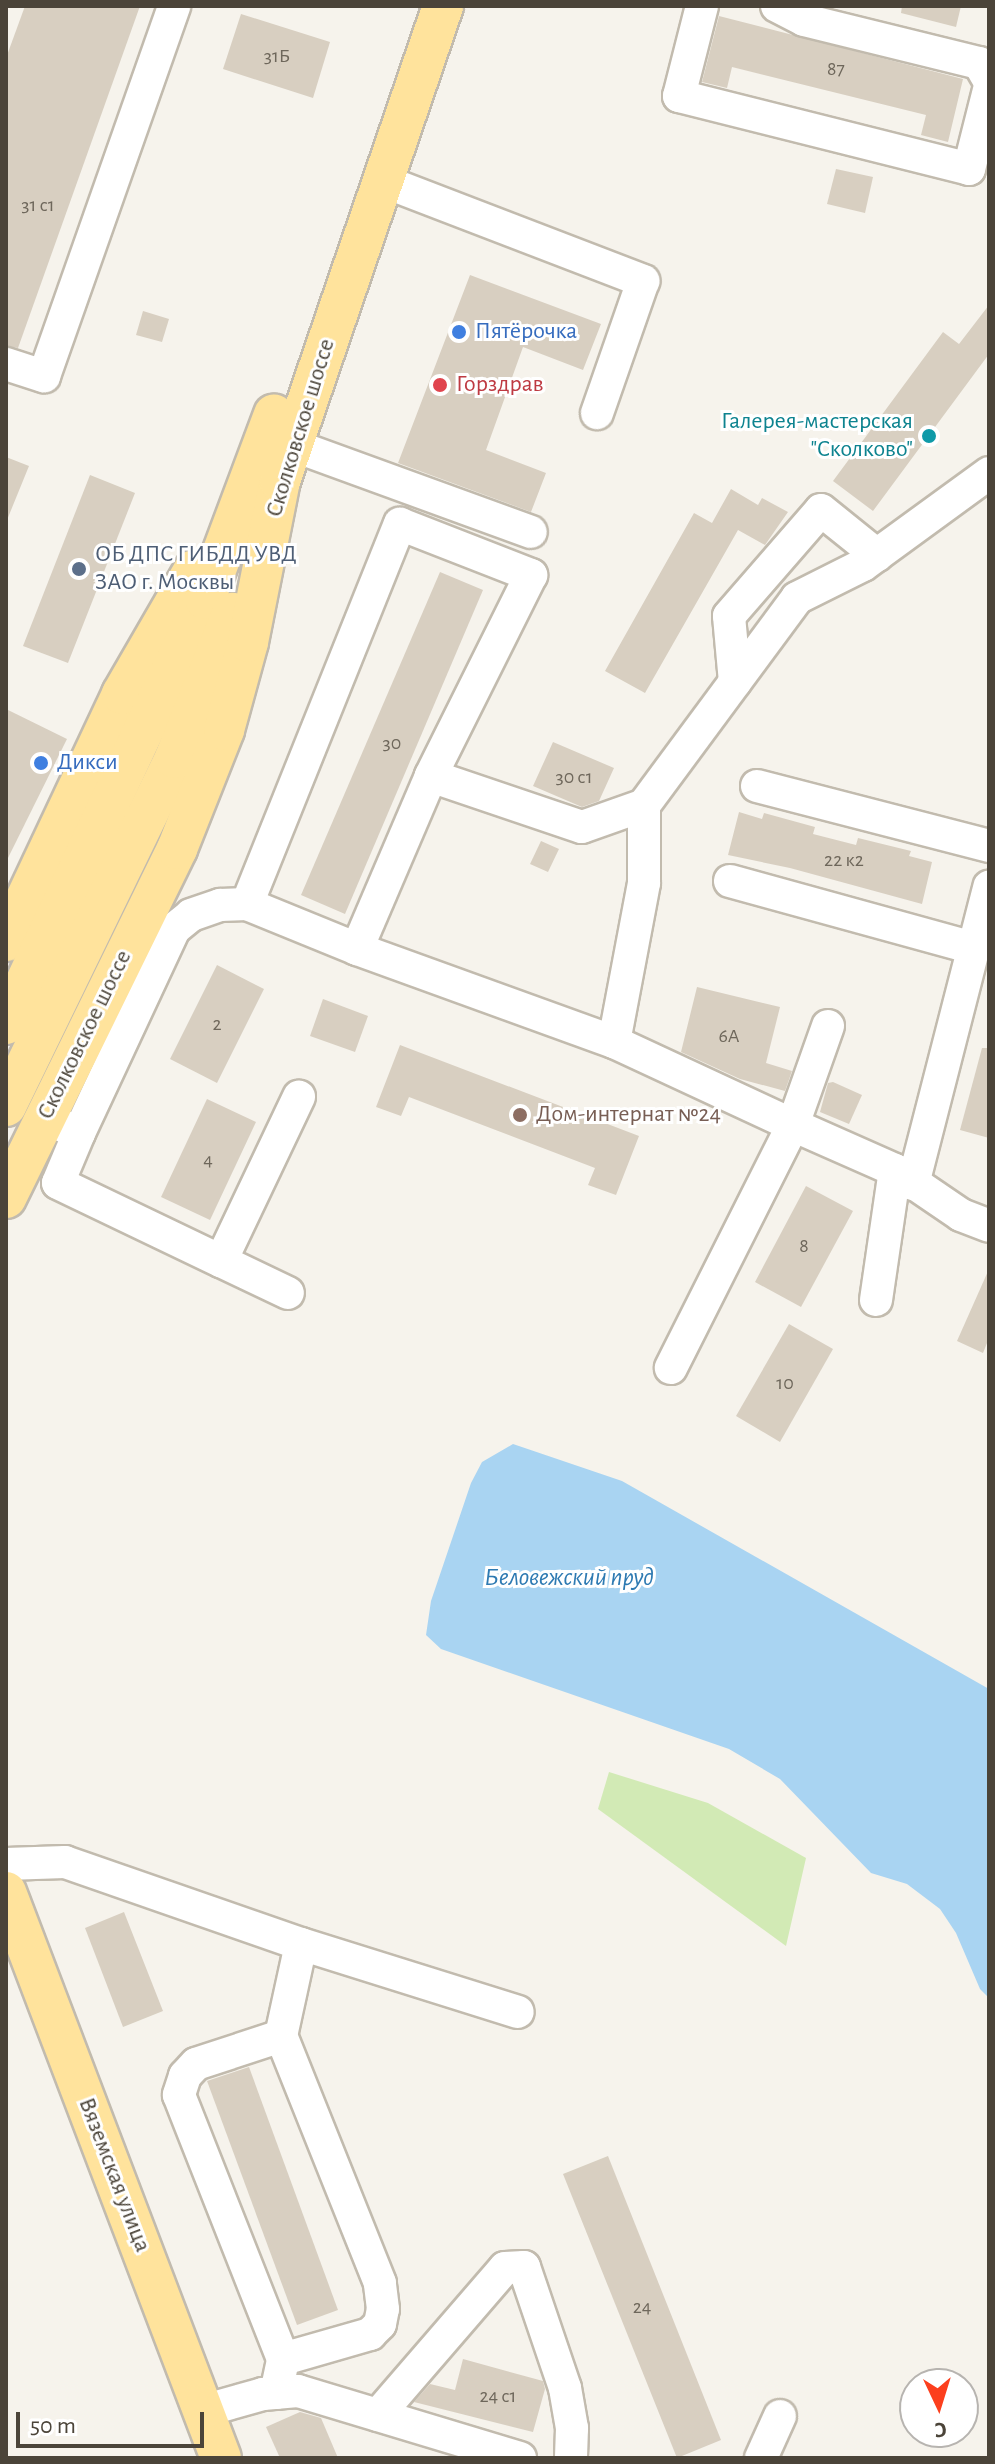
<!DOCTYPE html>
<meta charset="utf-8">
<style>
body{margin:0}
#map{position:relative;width:995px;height:2464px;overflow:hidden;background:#f6f3ec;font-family:"Alegreya Sans",sans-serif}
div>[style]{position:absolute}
.green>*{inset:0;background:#d2eab5}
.water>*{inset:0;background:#a9d4f2}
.building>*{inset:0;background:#d8cfc1}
.roads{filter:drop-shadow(2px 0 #c2bbae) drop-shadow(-2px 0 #c2bbae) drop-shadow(0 2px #c2bbae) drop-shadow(0 -2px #c2bbae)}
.minor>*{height:32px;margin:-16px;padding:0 16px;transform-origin:16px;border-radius:16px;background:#fff}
.major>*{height:40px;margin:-20px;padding:0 20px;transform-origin:20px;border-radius:20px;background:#ffe39c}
.dots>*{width:22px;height:22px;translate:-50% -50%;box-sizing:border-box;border:4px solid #fff;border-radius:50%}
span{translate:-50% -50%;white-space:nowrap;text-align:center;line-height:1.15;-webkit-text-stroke:6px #fff;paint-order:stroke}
.number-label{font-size:20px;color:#6e675b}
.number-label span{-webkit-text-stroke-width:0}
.shop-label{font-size:24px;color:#366cbe}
.left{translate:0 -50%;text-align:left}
.health-label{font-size:24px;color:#be3a42}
.culture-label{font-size:24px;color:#0d838f}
.right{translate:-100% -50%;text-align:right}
.street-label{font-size:24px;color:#4b4439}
.service-label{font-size:24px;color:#4e5e75}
.education-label{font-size:24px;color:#785e54}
.water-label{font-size:26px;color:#2e7ab2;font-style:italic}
.frame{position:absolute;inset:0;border:8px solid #4b4439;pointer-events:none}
.north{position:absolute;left:899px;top:2368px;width:80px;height:80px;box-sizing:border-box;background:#fff;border:2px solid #b7b4b0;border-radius:50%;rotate:176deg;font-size:22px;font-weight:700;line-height:32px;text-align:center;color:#4b4439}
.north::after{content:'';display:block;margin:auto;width:28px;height:36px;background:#fc3f1d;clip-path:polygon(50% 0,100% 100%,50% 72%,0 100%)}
.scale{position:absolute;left:16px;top:2412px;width:188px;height:36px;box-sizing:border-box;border:4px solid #4b4439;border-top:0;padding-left:10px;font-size:24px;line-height:28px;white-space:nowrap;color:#4b4439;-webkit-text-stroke:6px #fff;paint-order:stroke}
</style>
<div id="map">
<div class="green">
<i style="clip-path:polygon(609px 1772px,708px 1803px,806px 1858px,786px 1946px,598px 1809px)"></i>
</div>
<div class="water">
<i style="clip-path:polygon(513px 1444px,622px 1481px,989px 1689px,989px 1998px,980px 1989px,956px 1933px,940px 1909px,907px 1884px,871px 1873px,780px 1779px,729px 1749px,441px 1649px,426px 1635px,431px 1601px,471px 1483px,482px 1462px)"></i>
</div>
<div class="building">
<i style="clip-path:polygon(25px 6px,140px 6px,18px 348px,6px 346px,6px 58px)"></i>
<i style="clip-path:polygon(902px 6px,961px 6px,956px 27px,901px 13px)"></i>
<i style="clip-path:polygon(241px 14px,330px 42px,313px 98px,223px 69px)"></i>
<i style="clip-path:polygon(719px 16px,963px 79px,948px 142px,921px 135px,926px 115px,732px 67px,727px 88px,702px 82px)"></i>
<i style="clip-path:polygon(836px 169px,873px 177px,865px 213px,827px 204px)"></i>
<i style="clip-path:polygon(470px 275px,601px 324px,583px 370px,523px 347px,486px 450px,546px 473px,531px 512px,398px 463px)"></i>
<i style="clip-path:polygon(989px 305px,989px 354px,873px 511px,833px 481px,943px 332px,959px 344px)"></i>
<i style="clip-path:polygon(143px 311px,169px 319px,162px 342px,136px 335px)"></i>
<i style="clip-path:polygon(6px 457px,29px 466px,7px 520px,6px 520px)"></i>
<i style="clip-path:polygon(90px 475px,135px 493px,68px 663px,23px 646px)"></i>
<i style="clip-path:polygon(731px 489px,758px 505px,762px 498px,788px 512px,765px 545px,738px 530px,645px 693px,605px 671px,694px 513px,712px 523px)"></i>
<i style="clip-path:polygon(440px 572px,483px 590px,345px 914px,301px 895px)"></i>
<i style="clip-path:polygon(6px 709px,67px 739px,6px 862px)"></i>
<i style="clip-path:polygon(553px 742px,614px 768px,599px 801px,582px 807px,533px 786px)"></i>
<i style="clip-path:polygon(739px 812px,762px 819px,764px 813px,815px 827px,813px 834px,856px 845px,858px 838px,911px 851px,909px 856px,932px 862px,922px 904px,790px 868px,728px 855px)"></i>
<i style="clip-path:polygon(541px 841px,559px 849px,548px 872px,530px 864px)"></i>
<i style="clip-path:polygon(217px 965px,264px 989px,217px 1083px,170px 1059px)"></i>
<i style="clip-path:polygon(697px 987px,780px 1007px,766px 1063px,792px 1071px,785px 1091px,740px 1079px,681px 1052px)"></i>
<i style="clip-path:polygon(323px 999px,368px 1016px,355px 1052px,310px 1036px)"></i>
<i style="clip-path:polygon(400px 1045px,639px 1136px,616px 1195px,588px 1185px,595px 1168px,409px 1097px,401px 1116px,376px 1107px)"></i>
<i style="clip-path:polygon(982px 1048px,989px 1048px,989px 1138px,960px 1130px)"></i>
<i style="clip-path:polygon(833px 1082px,862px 1095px,849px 1124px,820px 1112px,828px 1083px)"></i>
<i style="clip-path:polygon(207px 1099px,256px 1122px,210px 1220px,161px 1197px)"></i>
<i style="clip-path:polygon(806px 1186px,853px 1211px,801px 1307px,755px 1282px)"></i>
<i style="clip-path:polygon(989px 1269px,989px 1338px,983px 1353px,957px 1341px)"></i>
<i style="clip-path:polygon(789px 1324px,833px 1349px,780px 1442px,736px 1416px)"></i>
<i style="clip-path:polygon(124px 1912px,163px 2011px,123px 2027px,85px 1928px)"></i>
<i style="clip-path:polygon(249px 2067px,338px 2310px,297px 2325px,207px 2081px)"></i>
<i style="clip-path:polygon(608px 2156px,721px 2440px,677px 2458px,563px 2174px)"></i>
<i style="clip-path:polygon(463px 2359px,543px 2381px,545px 2389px,533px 2432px,414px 2402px,430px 2384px,455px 2390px)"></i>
<i style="clip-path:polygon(300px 2412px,321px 2418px,338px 2458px,280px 2458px,266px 2427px)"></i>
</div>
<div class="roads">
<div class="minor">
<i style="left:702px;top:6px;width:93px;rotate:104.3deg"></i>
<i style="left:679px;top:96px;width:299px;rotate:14.1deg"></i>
<i style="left:969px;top:169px;width:81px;rotate:-75.8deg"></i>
<i style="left:777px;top:6px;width:30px;rotate:27deg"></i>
<i style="left:804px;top:20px;width:180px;rotate:13.8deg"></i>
<i style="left:979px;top:63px;width:20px;rotate:60deg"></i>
<i style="left:383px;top:181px;width:279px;rotate:21deg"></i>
<i style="left:643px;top:281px;width:140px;rotate:109.2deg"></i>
<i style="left:6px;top:364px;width:40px;rotate:18deg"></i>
<i style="left:44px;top:376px;width:392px;rotate:-70.6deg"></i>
<i style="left:292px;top:445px;width:254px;rotate:20deg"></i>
<i style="left:735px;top:682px;width:66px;rotate:-95.2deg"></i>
<i style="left:729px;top:616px;width:140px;rotate:-49deg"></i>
<i style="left:821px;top:510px;width:72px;rotate:38.8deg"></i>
<i style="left:431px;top:776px;width:159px;rotate:18.7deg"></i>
<i style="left:582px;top:827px;width:66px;rotate:-19.5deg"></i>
<i style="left:757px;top:786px;width:240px;rotate:14.5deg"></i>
<i style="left:730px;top:881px;width:253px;rotate:15.4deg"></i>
<i style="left:247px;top:904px;width:410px;rotate:-68.1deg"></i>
<i style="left:400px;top:524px;width:141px;rotate:21.3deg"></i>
<i style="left:531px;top:575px;width:225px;rotate:116.5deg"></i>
<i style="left:431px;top:776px;width:188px;rotate:113.2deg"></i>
<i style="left:828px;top:1026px;width:105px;rotate:109.5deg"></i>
<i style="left:793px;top:1125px;width:111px;rotate:23.8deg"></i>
<i style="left:895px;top:1170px;width:80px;rotate:34.3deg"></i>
<i style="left:961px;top:1215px;width:30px;rotate:21deg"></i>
<i style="left:614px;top:1042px;width:162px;rotate:-79.3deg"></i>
<i style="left:644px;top:883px;width:78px;rotate:-90deg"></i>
<i style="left:644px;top:805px;width:257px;rotate:-53.5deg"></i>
<i style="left:797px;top:598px;width:74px;rotate:-26.6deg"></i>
<i style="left:863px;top:565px;width:156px;rotate:-36.1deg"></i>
<i style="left:45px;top:1118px;width:37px;rotate:24deg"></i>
<i style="left:79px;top:1133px;width:225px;rotate:-65deg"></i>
<i style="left:174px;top:929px;width:22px;rotate:-39deg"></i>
<i style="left:191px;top:915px;width:31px;rotate:-19deg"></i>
<i style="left:220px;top:905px;width:27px;rotate:-2deg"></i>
<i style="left:247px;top:904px;width:119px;rotate:22.2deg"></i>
<i style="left:357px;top:949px;width:273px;rotate:19.9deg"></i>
<i style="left:614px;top:1042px;width:197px;rotate:24.9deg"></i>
<i style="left:793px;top:1125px;width:272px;rotate:116.7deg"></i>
<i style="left:79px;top:1133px;width:54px;rotate:112.8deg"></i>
<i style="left:58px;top:1183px;width:181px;rotate:25.6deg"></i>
<i style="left:221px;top:1261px;width:182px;rotate:-64.6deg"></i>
<i style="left:913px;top:1184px;width:307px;rotate:-75.6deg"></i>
<i style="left:221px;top:1261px;width:74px;rotate:25.5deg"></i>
<i style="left:876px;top:1300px;width:131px;rotate:-81.7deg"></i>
<i style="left:6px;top:1864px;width:59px;rotate:-1.9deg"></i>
<i style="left:65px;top:1862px;width:250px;rotate:19.2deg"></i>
<i style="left:301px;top:1944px;width:227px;rotate:17.4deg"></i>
<i style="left:281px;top:2036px;width:94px;rotate:-77.7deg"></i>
<i style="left:276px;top:2393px;width:35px;rotate:-78deg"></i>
<i style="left:283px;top:2359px;width:91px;rotate:-16deg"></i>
<i style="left:370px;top:2334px;width:14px;rotate:-45deg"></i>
<i style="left:380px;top:2324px;width:15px;rotate:-79deg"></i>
<i style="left:383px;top:2309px;width:26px;rotate:-97deg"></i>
<i style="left:380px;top:2283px;width:266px;rotate:-111.8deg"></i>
<i style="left:281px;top:2036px;width:89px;rotate:161.8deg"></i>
<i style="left:196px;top:2064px;width:16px;rotate:133deg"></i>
<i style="left:185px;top:2076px;width:20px;rotate:108deg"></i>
<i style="left:179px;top:2095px;width:284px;rotate:68.5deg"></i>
<i style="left:203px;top:2411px;width:62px;rotate:-15.8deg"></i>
<i style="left:263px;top:2394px;width:35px;rotate:-5deg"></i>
<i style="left:298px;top:2391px;width:232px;rotate:16.8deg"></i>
<i style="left:378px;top:2415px;width:194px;rotate:-49.2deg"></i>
<i style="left:505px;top:2268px;width:19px;rotate:-3deg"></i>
<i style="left:524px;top:2267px;width:128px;rotate:71.3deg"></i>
<i style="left:565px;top:2388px;width:41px;rotate:80.1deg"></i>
<i style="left:572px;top:2428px;width:30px;rotate:92deg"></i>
<i style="left:761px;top:2458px;width:46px;rotate:-65.7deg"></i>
</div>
<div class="major">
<i style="left:6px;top:941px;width:273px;rotate:-64.8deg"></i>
<i style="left:122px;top:694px;width:143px;rotate:-59.9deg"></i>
<i style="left:6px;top:1024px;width:469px;rotate:-64.9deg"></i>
<i style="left:205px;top:599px;width:197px;rotate:-69.5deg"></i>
<i style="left:6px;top:1106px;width:387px;rotate:-64.1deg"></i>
<i style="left:175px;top:758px;width:156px;rotate:-68.5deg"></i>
<i style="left:6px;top:1198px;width:389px;rotate:-63.9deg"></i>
<i style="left:177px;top:849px;width:128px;rotate:-68.4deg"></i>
<i style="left:224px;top:730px;width:91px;rotate:-74.7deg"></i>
<i style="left:248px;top:642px;width:164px;rotate:-78.8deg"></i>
<i style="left:280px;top:481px;width:502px;rotate:-71.06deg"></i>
<i style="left:6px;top:1892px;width:605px;rotate:69.2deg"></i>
</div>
</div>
<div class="dots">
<i style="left:459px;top:332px;background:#3f7fe0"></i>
<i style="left:440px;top:385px;background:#e0444e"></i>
<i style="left:929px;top:436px;background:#0f9aa8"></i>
<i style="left:79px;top:569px;background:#5c6f8a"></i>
<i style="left:41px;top:763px;background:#3f7fe0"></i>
<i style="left:520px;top:1115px;background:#8d6e63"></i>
</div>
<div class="number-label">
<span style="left:277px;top:56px">31Б</span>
<span style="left:836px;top:69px">87</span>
<span style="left:38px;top:205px">31 с1</span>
<span style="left:392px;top:743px">30</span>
<span style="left:574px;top:777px">30 с1</span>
<span style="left:844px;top:860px">22 к2</span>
<span style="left:217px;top:1024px">2</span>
<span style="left:729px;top:1036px">6А</span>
<span style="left:208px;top:1160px">4</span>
<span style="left:804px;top:1246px">8</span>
<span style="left:785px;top:1383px">10</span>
<span style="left:642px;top:2307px">24</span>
<span style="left:498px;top:2396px">24 с1</span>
</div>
<div class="shop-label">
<span class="left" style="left:475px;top:332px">Пятёрочка</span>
<span class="left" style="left:57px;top:763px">Дикси</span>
</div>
<div class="health-label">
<span class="left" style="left:456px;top:385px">Горздрав</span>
</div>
<div class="culture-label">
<span class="right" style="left:913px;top:436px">Галерея-мастерская<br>"Сколково"</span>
</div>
<div class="street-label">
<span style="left:301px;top:428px;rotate:-73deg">Сколковское шоссе</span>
<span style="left:85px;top:1035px;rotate:-64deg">Сколковское шоссе</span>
<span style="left:114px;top:2175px;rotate:69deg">Вяземская улица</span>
</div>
<div class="service-label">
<span class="left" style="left:95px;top:569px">ОБ ДПС ГИБДД УВД<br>ЗАО г. Москвы</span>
</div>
<div class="education-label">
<span class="left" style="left:536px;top:1115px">Дом-интернат №24</span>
</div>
<div class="water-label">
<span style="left:569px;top:1578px">Беловежский пруд</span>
</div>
<div class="frame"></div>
<div class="north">С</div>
<div class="scale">50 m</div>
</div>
